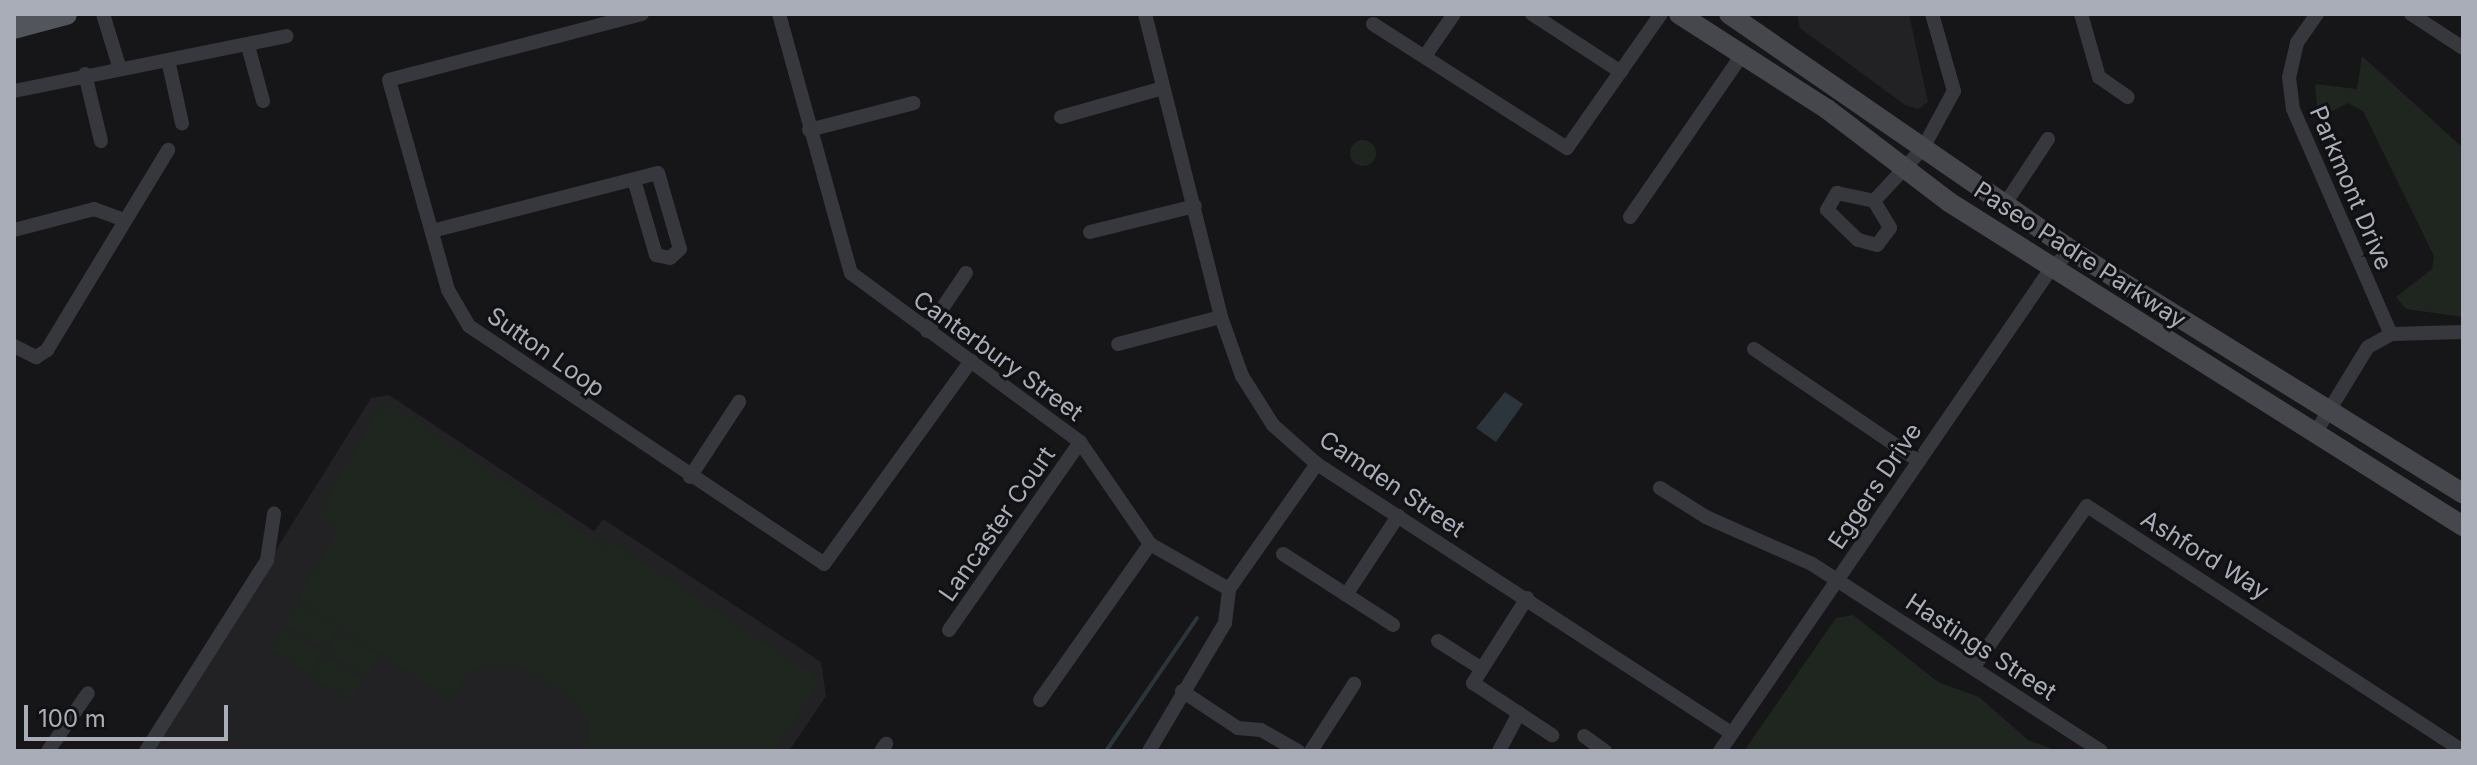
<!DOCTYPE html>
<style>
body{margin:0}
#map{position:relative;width:2477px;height:765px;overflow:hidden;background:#161618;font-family:Inter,sans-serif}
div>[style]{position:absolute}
.built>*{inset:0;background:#222225}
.green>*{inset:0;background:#1e261f}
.round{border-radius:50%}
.water>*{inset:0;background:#2c353c}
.stream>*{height:4px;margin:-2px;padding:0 2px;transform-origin:2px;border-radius:2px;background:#2c353c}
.minor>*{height:14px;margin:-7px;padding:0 7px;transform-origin:7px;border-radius:7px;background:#37383d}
.secondary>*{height:20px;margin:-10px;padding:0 10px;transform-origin:10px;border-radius:10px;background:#45474d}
.primary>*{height:22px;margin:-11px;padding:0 11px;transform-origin:11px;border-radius:11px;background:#53555c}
span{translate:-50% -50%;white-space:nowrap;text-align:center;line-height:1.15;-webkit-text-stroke:6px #111113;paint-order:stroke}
.street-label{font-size:24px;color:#a8adb8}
.frame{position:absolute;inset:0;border:16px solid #a8adb8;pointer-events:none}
.scale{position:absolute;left:24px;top:705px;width:204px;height:36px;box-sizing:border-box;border:4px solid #a8adb8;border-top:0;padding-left:10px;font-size:24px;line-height:28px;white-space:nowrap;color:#a8adb8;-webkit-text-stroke:6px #111113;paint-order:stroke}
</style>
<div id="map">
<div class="built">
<i style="clip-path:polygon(1797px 14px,1909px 14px,1928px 102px,1918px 109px,1905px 105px,1800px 28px)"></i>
<i style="clip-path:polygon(389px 395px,594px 531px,603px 519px,821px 662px,826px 696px,789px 751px,150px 751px,371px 398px)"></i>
</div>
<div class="green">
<i style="clip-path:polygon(2362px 56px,2463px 148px,2463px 317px,2406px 309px,2396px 297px,2432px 269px,2434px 256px,2363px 111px,2348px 103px,2321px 117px,2317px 107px,2315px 84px,2357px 89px)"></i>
<i class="round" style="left:1350px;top:140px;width:26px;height:26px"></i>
<i style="clip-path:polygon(393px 405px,607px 549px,600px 534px,814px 675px,816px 690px,773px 751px,586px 751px,586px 720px,575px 703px,540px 678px,513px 665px,483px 665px,467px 675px,450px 699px,297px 599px,338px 531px,316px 516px,380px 407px)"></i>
<i style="clip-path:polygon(299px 603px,338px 628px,324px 649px,285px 624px)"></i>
<i style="clip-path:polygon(1853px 615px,1938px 682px,1979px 697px,2028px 740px,2058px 751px,1744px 751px,1836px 618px)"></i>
<i style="clip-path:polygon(284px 628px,323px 653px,309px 674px,270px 649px)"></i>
<i style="clip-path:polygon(341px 631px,380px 656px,366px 677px,327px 652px)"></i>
<i style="clip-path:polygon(325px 655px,364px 680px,350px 701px,311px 676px)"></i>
</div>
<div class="water">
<i style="clip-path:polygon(1505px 392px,1523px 404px,1496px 442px,1476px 428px)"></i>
</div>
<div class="stream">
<i style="left:1106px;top:751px;width:161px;rotate:-55.6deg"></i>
</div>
<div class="minor">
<i style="left:103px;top:14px;width:54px;rotate:72.9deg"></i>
<i style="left:642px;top:14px;width:261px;rotate:165.4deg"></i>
<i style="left:389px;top:80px;width:218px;rotate:74.3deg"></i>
<i style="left:448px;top:290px;width:42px;rotate:59.7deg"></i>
<i style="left:469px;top:326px;width:427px;rotate:33.8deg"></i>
<i style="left:824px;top:564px;width:251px;rotate:-54.1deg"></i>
<i style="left:779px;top:14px;width:269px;rotate:74.5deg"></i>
<i style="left:851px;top:273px;width:285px;rotate:36.4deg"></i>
<i style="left:1080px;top:442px;width:124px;rotate:55.5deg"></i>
<i style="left:1150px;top:544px;width:91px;rotate:29.7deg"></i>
<i style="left:1145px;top:14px;width:312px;rotate:75.9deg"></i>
<i style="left:1221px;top:317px;width:63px;rotate:70.4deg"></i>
<i style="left:1242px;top:376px;width:58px;rotate:57.7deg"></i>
<i style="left:1273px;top:425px;width:59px;rotate:41.6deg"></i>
<i style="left:1317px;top:464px;width:494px;rotate:33deg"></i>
<i style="left:1532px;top:14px;width:106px;rotate:33.1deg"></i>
<i style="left:2081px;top:14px;width:66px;rotate:74.1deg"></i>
<i style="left:2099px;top:77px;width:35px;rotate:35deg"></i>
<i style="left:2317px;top:14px;width:35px;rotate:125deg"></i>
<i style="left:2297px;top:43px;width:35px;rotate:103deg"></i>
<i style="left:2289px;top:77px;width:32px;rotate:83deg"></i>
<i style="left:2293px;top:109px;width:245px;rotate:66.5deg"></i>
<i style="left:2411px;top:14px;width:62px;rotate:33.2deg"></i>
<i style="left:1373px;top:24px;width:230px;rotate:32.6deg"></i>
<i style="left:1567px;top:148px;width:164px;rotate:-55deg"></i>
<i style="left:248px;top:46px;width:57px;rotate:74.7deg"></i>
<i style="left:1425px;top:56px;width:51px;rotate:-55.4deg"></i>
<i style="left:168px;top:60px;width:65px;rotate:77.5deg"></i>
<i style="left:85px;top:74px;width:69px;rotate:76.6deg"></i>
<i style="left:14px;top:91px;width:278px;rotate:-11.4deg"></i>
<i style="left:1061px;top:117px;width:106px;rotate:-15.9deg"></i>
<i style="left:809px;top:130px;width:108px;rotate:-14.4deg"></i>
<i style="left:1874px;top:201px;width:31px;rotate:59deg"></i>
<i style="left:1890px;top:228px;width:21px;rotate:127deg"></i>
<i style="left:1877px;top:245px;width:20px;rotate:-165deg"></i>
<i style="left:1858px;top:240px;width:43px;rotate:-135.9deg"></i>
<i style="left:1827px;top:210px;width:20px;rotate:-60deg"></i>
<i style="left:1837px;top:193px;width:38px;rotate:12deg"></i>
<i style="left:1874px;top:201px;width:72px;rotate:-47.2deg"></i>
<i style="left:1923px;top:148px;width:65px;rotate:-61.5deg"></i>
<i style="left:1954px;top:91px;width:80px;rotate:-105.9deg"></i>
<i style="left:2005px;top:204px;width:78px;rotate:-56.5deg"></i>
<i style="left:1630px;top:217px;width:196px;rotate:-55.4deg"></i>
<i style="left:14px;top:230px;width:83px;rotate:-14.7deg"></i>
<i style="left:94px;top:209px;width:33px;rotate:20deg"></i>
<i style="left:432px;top:231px;width:233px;rotate:-14.4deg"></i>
<i style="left:658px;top:173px;width:79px;rotate:73.9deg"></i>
<i style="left:680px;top:249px;width:13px;rotate:138deg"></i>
<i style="left:670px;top:258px;width:14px;rotate:-168deg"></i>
<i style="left:656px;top:255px;width:78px;rotate:-106.3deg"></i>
<i style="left:1090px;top:232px;width:108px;rotate:-13.9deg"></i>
<i style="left:927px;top:331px;width:70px;rotate:-56.1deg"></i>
<i style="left:1118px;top:344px;width:106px;rotate:-14.7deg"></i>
<i style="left:14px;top:346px;width:25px;rotate:27deg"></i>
<i style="left:36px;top:357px;width:13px;rotate:-32deg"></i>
<i style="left:47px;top:350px;width:234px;rotate:-58.8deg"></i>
<i style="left:1754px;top:349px;width:199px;rotate:34.2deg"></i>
<i style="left:2314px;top:435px;width:103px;rotate:-58.5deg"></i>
<i style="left:2368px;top:347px;width:26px;rotate:-29deg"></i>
<i style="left:2391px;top:334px;width:72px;rotate:-1.6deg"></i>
<i style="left:690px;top:477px;width:90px;rotate:-56.8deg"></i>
<i style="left:1660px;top:488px;width:54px;rotate:32.2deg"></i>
<i style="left:1706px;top:517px;width:116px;rotate:23.9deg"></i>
<i style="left:1812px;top:564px;width:344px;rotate:32.9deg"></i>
<i style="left:1283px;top:554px;width:131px;rotate:32.8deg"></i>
<i style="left:1346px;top:595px;width:95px;rotate:-56.6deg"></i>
<i style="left:1527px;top:598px;width:101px;rotate:122.4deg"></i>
<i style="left:1473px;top:683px;width:95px;rotate:33.4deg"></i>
<i style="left:949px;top:630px;width:229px;rotate:-55.1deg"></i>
<i style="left:1438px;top:641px;width:52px;rotate:32.5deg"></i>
<i style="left:1973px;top:668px;width:198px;rotate:-54.9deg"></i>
<i style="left:2087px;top:506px;width:449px;rotate:33.1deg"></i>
<i style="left:1182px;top:691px;width:67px;rotate:33.5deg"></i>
<i style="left:1238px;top:728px;width:23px;rotate:5deg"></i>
<i style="left:1261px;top:730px;width:43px;rotate:29.6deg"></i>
<i style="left:1040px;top:700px;width:191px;rotate:-54.8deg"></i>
<i style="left:1584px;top:736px;width:26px;rotate:36deg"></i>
<i style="left:48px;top:751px;width:70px;rotate:-55.4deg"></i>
<i style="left:146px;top:751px;width:226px;rotate:-57.6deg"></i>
<i style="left:267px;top:560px;width:47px;rotate:-81.3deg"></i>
<i style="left:881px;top:751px;width:9px;rotate:-54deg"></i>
<i style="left:1149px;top:751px;width:149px;rotate:-59.3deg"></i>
<i style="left:1225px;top:623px;width:34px;rotate:-83deg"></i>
<i style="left:1229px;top:589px;width:153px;rotate:-54.9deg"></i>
<i style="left:1311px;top:751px;width:80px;rotate:-57.3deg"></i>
<i style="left:1499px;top:751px;width:43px;rotate:-62.2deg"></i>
<i style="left:1720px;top:751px;width:587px;rotate:-55.55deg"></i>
<i style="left:2052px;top:267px;width:26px;rotate:-39deg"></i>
</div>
<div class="secondary">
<i style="left:1679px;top:14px;width:176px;rotate:32.7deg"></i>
<i style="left:1827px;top:109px;width:153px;rotate:37.3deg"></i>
<i style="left:1949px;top:202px;width:608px;rotate:32.23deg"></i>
<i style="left:1729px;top:14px;width:417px;rotate:34.6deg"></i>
<i style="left:2072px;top:251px;width:460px;rotate:31.8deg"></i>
</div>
<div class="primary">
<i style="left:14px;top:28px;width:54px;rotate:-15.1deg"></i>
</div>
<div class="street-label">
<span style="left:2351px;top:188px;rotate:67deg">Parkmont Drive</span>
<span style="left:2080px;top:255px;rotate:33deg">Paseo Padre Parkway</span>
<span style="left:546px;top:352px;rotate:35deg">Sutton Loop</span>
<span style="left:998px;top:356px;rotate:36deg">Canterbury Street</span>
<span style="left:1392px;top:484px;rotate:34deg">Camden Street</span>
<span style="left:1875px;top:486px;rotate:-56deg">Eggers Drive</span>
<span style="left:997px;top:524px;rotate:-55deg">Lancaster Court</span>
<span style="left:2205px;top:555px;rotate:32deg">Ashford Way</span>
<span style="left:1981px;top:647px;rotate:33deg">Hastings Street</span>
</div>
<div class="frame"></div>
<div class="scale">100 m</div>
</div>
